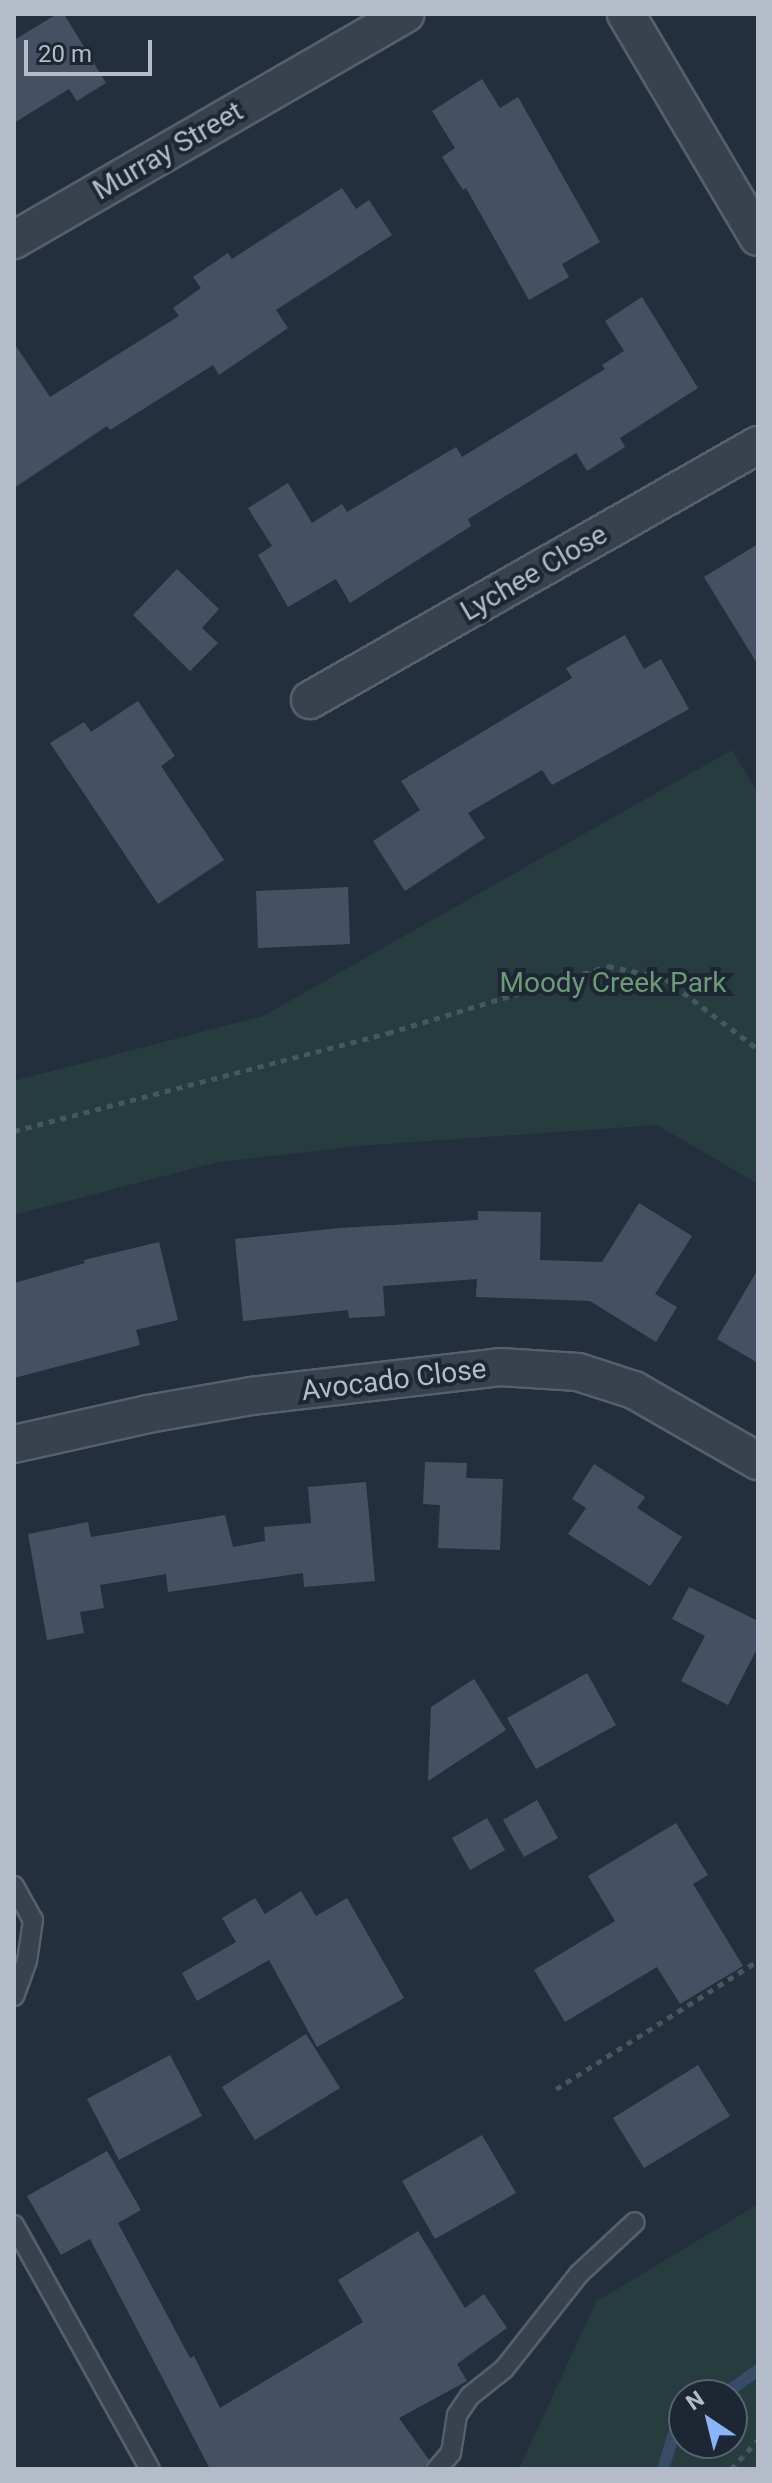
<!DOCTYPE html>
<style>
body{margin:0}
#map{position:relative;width:772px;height:2483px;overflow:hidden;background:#242f3e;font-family:Roboto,sans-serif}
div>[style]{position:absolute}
.green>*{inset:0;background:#263c3f}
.stream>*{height:12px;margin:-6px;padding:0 6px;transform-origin:6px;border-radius:6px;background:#394c67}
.building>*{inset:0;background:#455162}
.path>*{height:5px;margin-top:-2.5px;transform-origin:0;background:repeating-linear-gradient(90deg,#44595c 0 6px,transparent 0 12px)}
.roads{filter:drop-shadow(2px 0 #565f6c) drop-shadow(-2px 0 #565f6c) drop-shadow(0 2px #565f6c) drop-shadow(0 -2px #565f6c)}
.service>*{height:18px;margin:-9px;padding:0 9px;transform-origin:9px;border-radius:9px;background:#38414e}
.minor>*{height:36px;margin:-18px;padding:0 18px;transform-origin:18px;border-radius:18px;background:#38414e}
span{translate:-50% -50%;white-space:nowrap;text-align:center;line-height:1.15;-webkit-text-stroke:8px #1d2633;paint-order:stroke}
.street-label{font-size:28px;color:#b4bcc9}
.park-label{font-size:28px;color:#6b9a76}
.frame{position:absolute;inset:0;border:16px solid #b4bcc9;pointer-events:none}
.north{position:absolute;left:668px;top:2379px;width:80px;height:80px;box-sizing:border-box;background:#1d2633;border:2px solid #59626f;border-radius:50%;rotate:325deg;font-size:22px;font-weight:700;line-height:32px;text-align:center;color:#b4bcc9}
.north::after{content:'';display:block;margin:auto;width:28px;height:36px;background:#8ab4f8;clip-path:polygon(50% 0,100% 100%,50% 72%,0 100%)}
.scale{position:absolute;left:24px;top:40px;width:128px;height:36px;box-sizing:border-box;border:4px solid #b4bcc9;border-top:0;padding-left:10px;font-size:24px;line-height:28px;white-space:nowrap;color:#b4bcc9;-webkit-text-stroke:6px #1d2633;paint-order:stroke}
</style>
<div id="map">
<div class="green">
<i style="clip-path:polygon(732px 750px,758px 793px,758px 1184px,657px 1125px,358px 1146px,218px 1162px,14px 1215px,14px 1081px,263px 1016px)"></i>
<i style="clip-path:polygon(evenodd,758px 2204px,758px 2469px,519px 2469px,596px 2302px,758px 2204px,684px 2395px,732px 2395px,732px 2443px,684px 2443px,684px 2395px)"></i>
</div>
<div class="stream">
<i style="left:723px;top:2395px;width:43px;rotate:-35.5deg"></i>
<i style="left:663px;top:2469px;width:41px;rotate:-72.9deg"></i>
<i style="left:675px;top:2430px;width:11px;rotate:-38deg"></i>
</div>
<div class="building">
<i style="clip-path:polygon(57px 14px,64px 14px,106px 83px,77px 101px,69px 89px,14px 123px,14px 40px)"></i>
<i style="clip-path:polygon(482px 79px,500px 108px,518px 97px,600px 242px,562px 264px,569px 277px,529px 300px,466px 188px,463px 190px,442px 157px,455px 148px,432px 111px)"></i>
<i style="clip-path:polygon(342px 188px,356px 209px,369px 200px,392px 235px,276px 310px,288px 328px,219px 375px,213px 365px,110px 430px,107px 426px,14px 488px,14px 343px,50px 397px,179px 316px,173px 308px,201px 288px,193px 277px,228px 253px,232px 259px)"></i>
<i style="clip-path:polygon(642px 297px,698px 388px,620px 438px,625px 447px,587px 471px,576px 453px,468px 519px,471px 526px,350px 603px,336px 579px,288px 607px,258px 555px,272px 546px,248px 508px,288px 483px,312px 523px,342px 504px,347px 512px,456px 447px,462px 457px,605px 369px,602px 365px,624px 351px,605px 321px)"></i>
<i style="clip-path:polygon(758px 544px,758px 665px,704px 577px)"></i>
<i style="clip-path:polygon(177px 569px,219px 609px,202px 628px,218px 643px,190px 671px,133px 615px)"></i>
<i style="clip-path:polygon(625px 635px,644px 669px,661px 659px,689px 709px,552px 785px,542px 770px,468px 813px,485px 838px,405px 891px,373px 841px,420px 810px,401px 781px,572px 678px,566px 668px)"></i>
<i style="clip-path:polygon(138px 701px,175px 756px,161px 766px,224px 860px,158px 904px,50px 743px,84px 722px,91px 732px)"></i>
<i style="clip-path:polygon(348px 887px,350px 944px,258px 948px,256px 891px)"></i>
<i style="clip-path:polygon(639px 1203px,692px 1236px,655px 1294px,677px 1307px,656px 1342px,590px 1301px,476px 1297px,477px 1279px,383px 1286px,385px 1316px,349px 1318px,348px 1310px,243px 1321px,235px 1239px,340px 1228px,478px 1220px,478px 1211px,541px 1212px,540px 1260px,602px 1262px)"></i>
<i style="clip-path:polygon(159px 1242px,178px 1320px,136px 1330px,140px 1345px,14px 1378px,14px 1283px,85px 1263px,84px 1260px)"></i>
<i style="clip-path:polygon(758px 1269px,758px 1363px,717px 1339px)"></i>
<i style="clip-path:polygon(425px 1462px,467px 1463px,466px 1478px,503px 1479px,500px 1550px,438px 1548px,440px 1505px,423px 1504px)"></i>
<i style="clip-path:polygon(594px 1464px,645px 1497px,637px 1508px,682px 1537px,650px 1586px,568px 1534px,586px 1508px,572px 1499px)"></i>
<i style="clip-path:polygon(366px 1482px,375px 1581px,304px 1587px,303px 1573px,168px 1592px,166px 1574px,100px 1585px,104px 1608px,80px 1612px,84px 1633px,47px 1640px,28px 1534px,88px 1522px,91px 1537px,225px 1515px,233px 1547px,265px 1541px,264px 1527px,311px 1523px,308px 1487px)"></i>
<i style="clip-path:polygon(689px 1587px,758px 1621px,758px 1647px,728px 1705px,681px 1681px,705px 1636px,672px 1619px)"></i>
<i style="clip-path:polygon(587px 1673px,616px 1725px,536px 1769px,507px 1718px)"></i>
<i style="clip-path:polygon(474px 1679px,506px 1730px,428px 1781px,431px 1707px)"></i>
<i style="clip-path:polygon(537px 1800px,558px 1838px,524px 1857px,503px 1820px)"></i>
<i style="clip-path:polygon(487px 1818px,505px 1850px,470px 1870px,452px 1838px)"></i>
<i style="clip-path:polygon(676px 1823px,708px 1875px,693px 1884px,743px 1966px,680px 2004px,657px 1967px,565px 2022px,534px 1970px,615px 1921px,588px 1876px)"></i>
<i style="clip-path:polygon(301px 1891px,316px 1916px,347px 1898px,404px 1998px,317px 2047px,269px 1960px,197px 2001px,182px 1973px,236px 1942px,222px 1918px,255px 1898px,265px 1914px)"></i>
<i style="clip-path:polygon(306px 2034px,340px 2088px,255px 2140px,222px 2087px)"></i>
<i style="clip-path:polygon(170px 2055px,202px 2116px,119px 2160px,87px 2099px)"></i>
<i style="clip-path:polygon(698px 2065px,730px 2116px,644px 2168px,613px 2118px)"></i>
<i style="clip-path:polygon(482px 2135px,516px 2193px,435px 2239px,402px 2181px)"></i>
<i style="clip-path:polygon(107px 2151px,141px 2210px,118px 2223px,190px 2358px,194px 2356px,220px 2408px,363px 2322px,338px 2280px,418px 2231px,465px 2308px,484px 2294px,507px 2328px,457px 2364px,467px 2381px,399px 2418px,429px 2460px,425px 2469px,210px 2469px,90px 2239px,61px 2255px,27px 2196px)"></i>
</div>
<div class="path">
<i style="left:14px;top:1131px;width:387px;rotate:-14.7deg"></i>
<i style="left:388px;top:1033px;width:230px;rotate:-16.9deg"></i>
<i style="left:608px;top:966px;width:57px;rotate:12.1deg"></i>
<i style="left:664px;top:978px;width:118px;rotate:37.1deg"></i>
<i style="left:556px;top:2089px;width:239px;rotate:-32.4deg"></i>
<i style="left:731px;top:2469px;width:40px;rotate:-47deg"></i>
</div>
<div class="roads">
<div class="service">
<i style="left:14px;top:1886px;width:39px;rotate:61deg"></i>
<i style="left:33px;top:1920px;width:41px;rotate:98.3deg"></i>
<i style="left:27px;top:1961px;width:37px;rotate:110deg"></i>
<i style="left:14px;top:2225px;width:279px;rotate:60.9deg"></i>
<i style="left:437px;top:2469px;width:21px;rotate:-49deg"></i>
<i style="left:451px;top:2453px;width:38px;rotate:-81deg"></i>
<i style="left:457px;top:2415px;width:23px;rotate:-56deg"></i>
<i style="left:470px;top:2396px;width:43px;rotate:-38.5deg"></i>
<i style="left:504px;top:2369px;width:121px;rotate:-51.7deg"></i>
<i style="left:579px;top:2274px;width:76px;rotate:-42.9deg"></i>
</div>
<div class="minor">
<i style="left:626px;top:14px;width:259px;rotate:59.4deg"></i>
<i style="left:14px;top:240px;width:452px;rotate:-30deg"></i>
<i style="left:310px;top:700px;width:515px;rotate:-29.65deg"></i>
<i style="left:14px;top:1444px;width:137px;rotate:-12.6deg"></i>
<i style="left:148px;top:1414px;width:105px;rotate:-9.9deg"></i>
<i style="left:251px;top:1396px;width:251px;rotate:-6.6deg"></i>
<i style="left:500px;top:1367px;width:78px;rotate:3.7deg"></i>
<i style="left:578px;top:1372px;width:59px;rotate:17.8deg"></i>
<i style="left:634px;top:1390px;width:143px;rotate:29.8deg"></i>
</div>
</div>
<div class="street-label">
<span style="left:168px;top:151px;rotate:-30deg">Murray Street</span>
<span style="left:534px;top:573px;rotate:-30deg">Lychee Close</span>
<span style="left:394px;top:1380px;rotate:-7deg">Avocado Close</span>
</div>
<div class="park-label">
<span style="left:613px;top:983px">Moody Creek Park</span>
</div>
<div class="frame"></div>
<div class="north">N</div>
<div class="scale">20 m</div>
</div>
